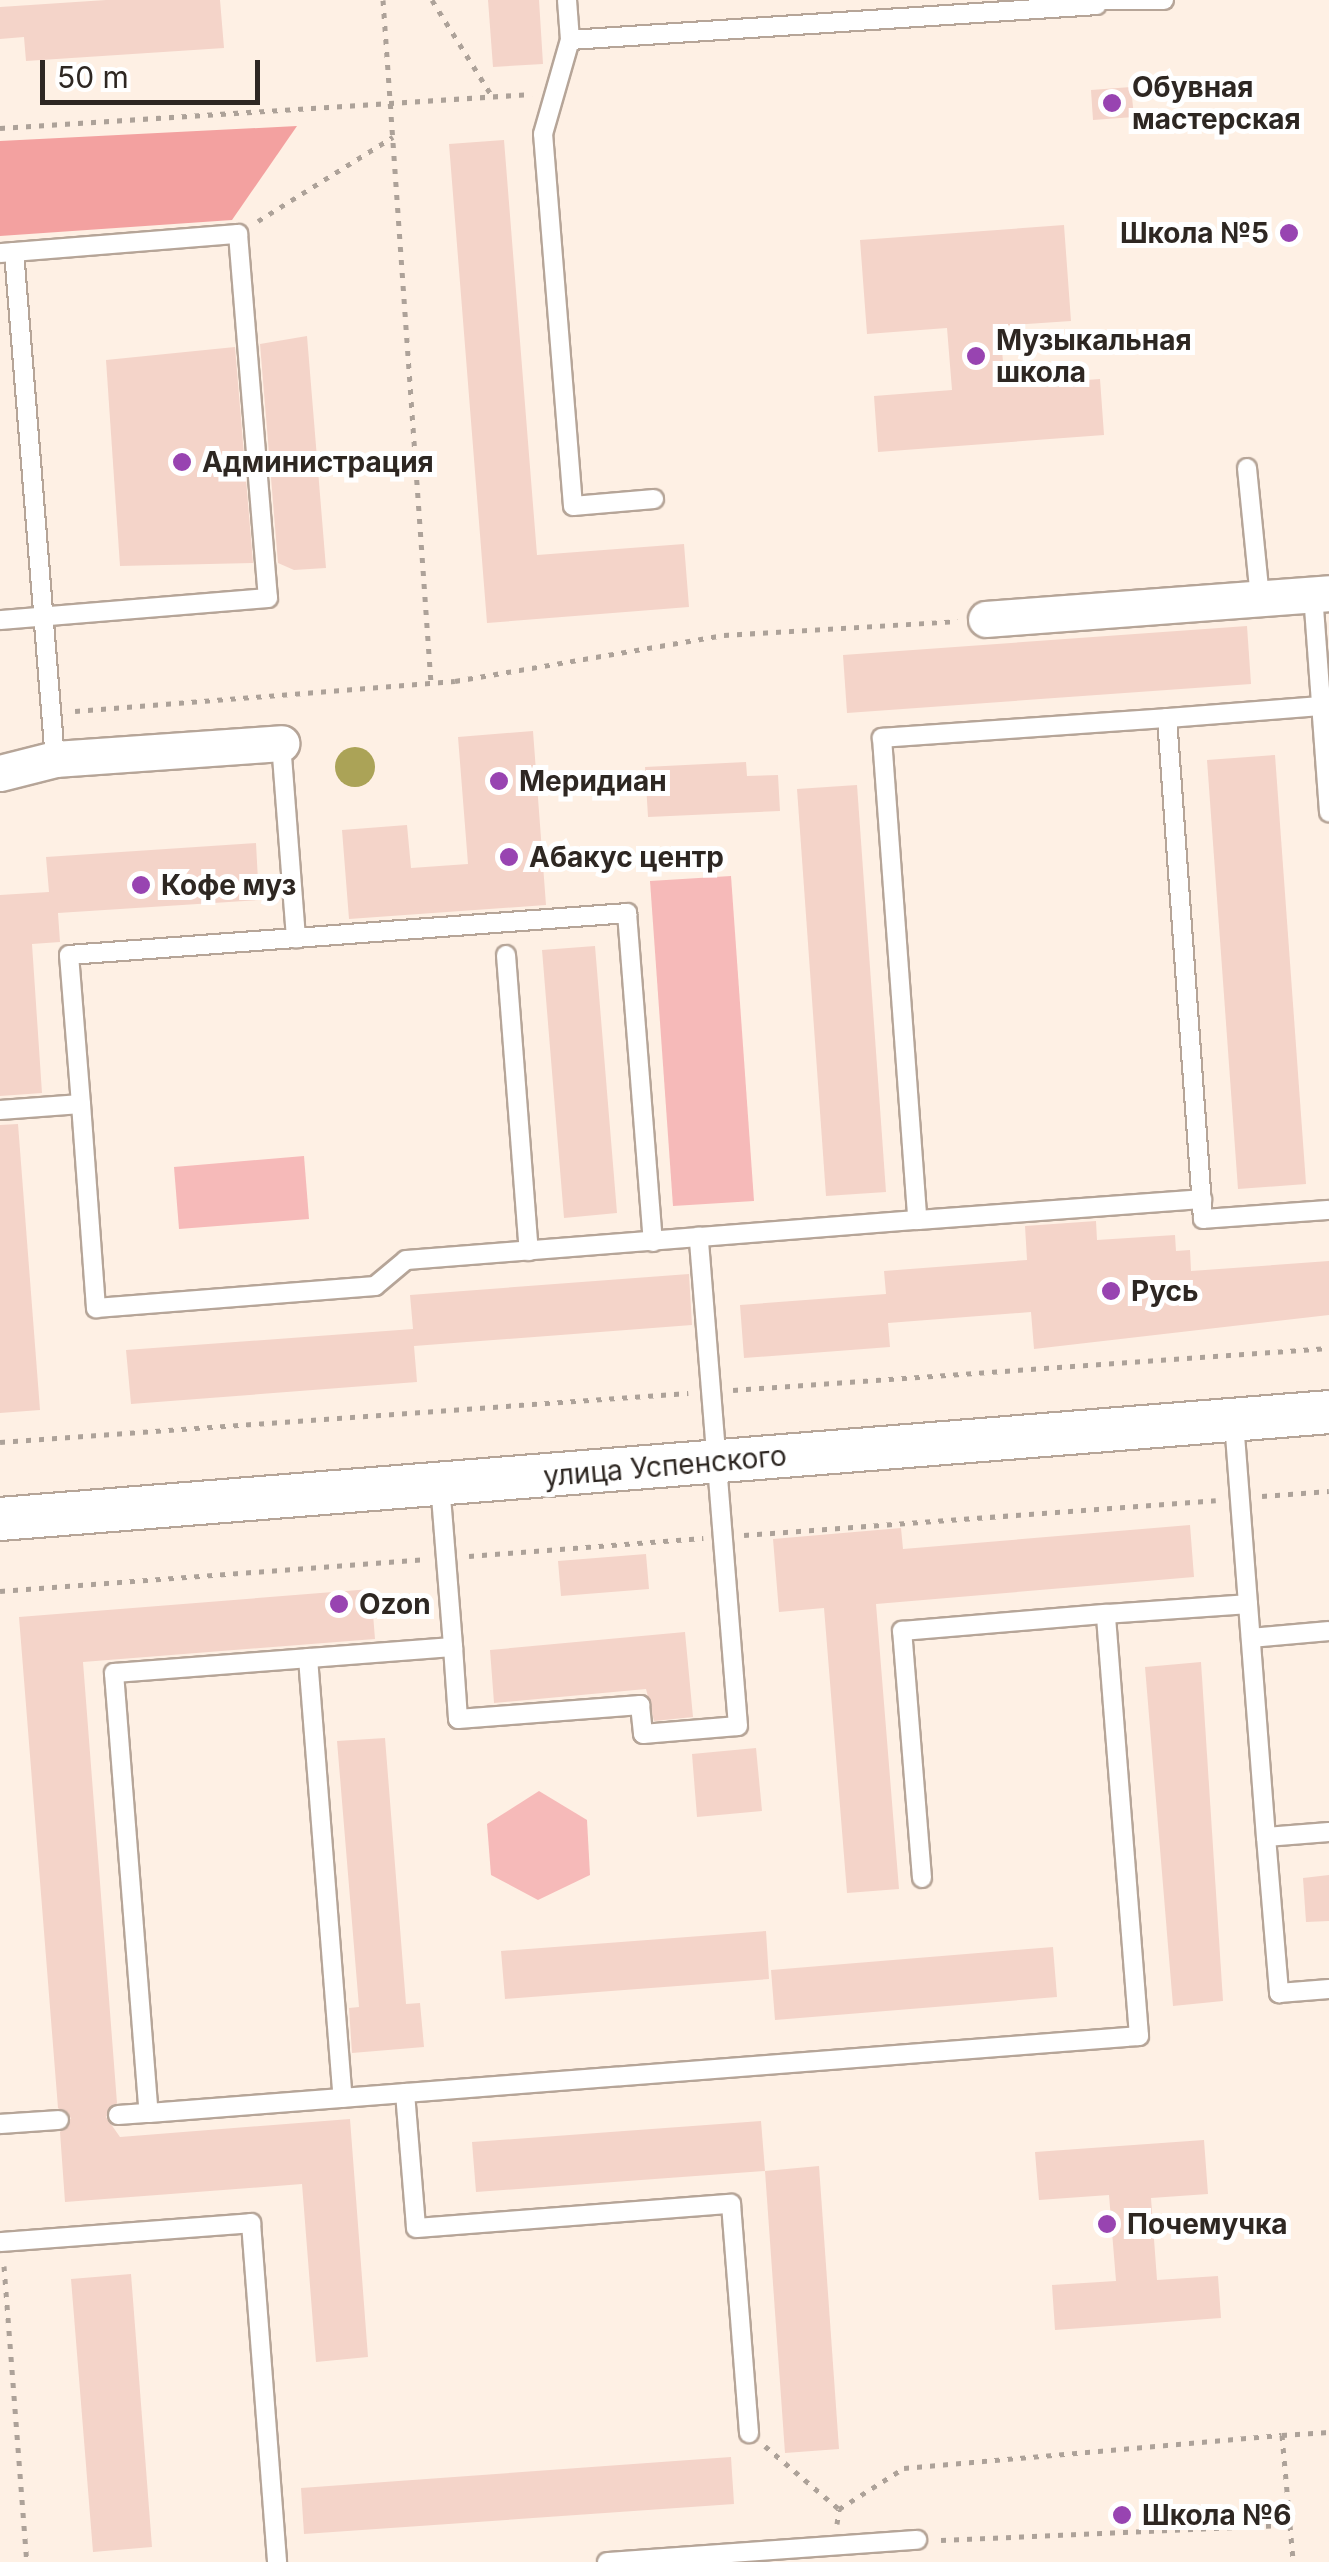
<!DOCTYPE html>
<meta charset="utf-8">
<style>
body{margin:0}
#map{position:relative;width:1329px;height:2562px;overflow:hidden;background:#fef0e4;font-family:Inter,sans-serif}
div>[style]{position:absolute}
.green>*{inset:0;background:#f6bab9}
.forest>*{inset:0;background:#f3a1a0}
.water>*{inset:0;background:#aba357}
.round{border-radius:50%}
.building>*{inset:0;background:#f4d4c9}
.path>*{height:5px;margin-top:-2.5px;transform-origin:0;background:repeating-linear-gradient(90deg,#ada299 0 5px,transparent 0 13px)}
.roads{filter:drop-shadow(2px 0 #b6a598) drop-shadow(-2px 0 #b6a598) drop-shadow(0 2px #b6a598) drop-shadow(0 -2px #b6a598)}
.service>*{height:18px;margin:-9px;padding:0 9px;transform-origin:9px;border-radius:9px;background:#fff}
.minor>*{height:35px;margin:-17.5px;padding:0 17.5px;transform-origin:17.5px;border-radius:17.5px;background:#fff}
.tertiary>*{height:42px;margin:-21px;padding:0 21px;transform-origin:21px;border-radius:21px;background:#fff}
.dots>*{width:28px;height:28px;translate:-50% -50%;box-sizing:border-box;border:5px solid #fff;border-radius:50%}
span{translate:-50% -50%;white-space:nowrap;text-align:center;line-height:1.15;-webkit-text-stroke:10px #fff;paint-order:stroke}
.poi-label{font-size:28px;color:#2e2722;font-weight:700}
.left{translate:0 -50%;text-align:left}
.right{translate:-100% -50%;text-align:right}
.street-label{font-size:28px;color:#2e2722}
.scale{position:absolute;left:40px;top:60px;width:220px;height:45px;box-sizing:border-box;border:5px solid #2e2722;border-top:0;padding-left:12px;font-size:30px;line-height:35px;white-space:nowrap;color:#2e2722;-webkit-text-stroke:8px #fff;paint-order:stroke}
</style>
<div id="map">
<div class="green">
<i style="clip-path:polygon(731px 876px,754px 1201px,673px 1206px,650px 881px)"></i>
<i style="clip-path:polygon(304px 1156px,309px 1219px,179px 1229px,174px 1167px)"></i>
<i style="clip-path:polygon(539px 1791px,587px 1820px,590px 1875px,538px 1900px,491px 1875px,487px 1824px)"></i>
</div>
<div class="forest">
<i style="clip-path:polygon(297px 126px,232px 220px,0 236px,0 141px)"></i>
</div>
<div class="water">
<i class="round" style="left:335px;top:747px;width:40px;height:40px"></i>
</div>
<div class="building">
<i style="clip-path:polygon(106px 0,220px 0,224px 48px,26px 61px,24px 37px,0 39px,0 7px)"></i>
<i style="clip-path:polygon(488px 0,539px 0,543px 64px,493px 67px)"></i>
<i style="clip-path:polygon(1131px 87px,1134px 117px,1093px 120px,1091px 90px)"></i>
<i style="clip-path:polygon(504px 140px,537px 555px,684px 544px,689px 607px,487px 623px,449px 144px)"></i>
<i style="clip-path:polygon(1064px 225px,1071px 321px,1000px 326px,1005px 386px,1100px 379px,1104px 435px,878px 452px,874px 396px,952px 390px,947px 328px,867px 334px,860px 240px)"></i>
<i style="clip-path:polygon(307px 336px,326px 568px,294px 570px,278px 563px,260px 344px)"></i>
<i style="clip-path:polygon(235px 347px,253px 563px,120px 566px,106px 360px)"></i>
<i style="clip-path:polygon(1247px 626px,1251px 684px,847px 713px,843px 655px)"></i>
<i style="clip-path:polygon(533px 731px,546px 905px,349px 919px,342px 830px,407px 825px,411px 868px,468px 864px,458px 737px)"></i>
<i style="clip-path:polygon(1275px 755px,1306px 1184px,1238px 1189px,1207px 760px)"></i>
<i style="clip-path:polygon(746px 762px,747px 776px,778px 775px,780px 811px,648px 817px,645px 767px)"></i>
<i style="clip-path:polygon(857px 785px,886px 1192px,826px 1196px,797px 789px)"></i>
<i style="clip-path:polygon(256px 843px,259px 900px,58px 913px,60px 942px,32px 944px,42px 1093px,0 1096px,0 895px,49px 892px,46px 857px)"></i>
<i style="clip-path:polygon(595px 946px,617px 1213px,564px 1218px,542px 950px)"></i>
<i style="clip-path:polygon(18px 1124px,40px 1410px,0 1413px,0 1125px)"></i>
<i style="clip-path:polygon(1096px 1221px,1097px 1240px,1175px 1235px,1176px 1251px,1190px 1250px,1191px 1271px,1329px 1261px,1329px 1315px,1034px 1349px,1031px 1312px,888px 1323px,890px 1347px,744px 1358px,740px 1305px,886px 1294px,884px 1271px,1027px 1260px,1025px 1226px)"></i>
<i style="clip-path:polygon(689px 1274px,692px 1325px,414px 1346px,417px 1382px,131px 1404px,126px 1350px,413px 1329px,410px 1295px)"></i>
<i style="clip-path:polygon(1190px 1525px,1194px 1577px,876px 1604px,899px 1889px,847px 1893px,824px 1608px,779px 1612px,773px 1539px,901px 1528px,903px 1549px)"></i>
<i style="clip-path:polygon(646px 1554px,649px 1589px,561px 1596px,558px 1561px)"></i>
<i style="clip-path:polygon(371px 1589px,375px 1639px,83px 1662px,117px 2103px,106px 2117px,120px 2137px,350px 2119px,368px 2357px,316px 2362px,302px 2184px,65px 2202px,60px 2132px,71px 2118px,58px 2108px,19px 1617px)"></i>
<i style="clip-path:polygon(685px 1632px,693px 1717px,654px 1721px,646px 1689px,494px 1703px,490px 1650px)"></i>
<i style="clip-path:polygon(1201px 1662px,1223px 2001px,1173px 2006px,1145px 1667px)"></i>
<i style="clip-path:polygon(385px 1738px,406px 2004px,420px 2003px,424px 2047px,352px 2053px,349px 2008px,359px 2007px,337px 1741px)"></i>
<i style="clip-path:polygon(756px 1748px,762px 1811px,697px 1817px,692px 1754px)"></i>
<i style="clip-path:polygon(1329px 1875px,1329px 1921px,1306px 1922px,1303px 1878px)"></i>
<i style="clip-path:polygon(766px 1931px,769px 1979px,505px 1999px,501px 1951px)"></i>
<i style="clip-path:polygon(1053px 1947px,1057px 1997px,775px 2020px,771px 1970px)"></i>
<i style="clip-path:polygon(761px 2121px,765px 2171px,476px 2192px,472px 2142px)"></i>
<i style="clip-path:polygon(1204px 2140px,1208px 2194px,1151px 2198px,1157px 2280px,1218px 2276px,1221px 2318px,1055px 2330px,1052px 2285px,1116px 2281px,1109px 2195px,1039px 2200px,1035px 2152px)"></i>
<i style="clip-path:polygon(819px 2166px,839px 2449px,785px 2453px,765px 2171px)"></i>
<i style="clip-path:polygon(131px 2274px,152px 2547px,93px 2552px,71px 2279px)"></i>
<i style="clip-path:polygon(731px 2457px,734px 2504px,304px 2534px,301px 2488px)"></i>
</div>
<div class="path">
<i style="left:383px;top:0;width:685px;rotate:85.98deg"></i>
<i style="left:432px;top:0;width:113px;rotate:58deg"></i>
<i style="left:0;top:128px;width:533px;rotate:-3.66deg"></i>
<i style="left:258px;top:221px;width:159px;rotate:-31.9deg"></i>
<i style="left:75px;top:711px;width:381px;rotate:-4.5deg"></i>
<i style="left:455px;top:681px;width:273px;rotate:-9.7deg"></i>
<i style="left:724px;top:635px;width:234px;rotate:-3.4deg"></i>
<i style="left:733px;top:1390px;width:597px;rotate:-4.03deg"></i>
<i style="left:0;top:1442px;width:690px;rotate:-4.07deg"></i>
<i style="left:1262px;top:1496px;width:67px;rotate:-4.3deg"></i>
<i style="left:744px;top:1535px;width:473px;rotate:-4.2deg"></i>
<i style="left:469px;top:1556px;width:235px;rotate:-4.4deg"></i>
<i style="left:0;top:1591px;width:425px;rotate:-4.3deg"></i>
<i style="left:4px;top:2266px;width:297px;rotate:85.6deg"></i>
<i style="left:1282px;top:2435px;width:47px;rotate:-3.7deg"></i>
<i style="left:765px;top:2446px;width:97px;rotate:40.4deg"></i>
<i style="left:837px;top:2524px;width:15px;rotate:-82deg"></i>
<i style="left:839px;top:2509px;width:77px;rotate:-32.2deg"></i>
<i style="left:904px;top:2468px;width:379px;rotate:-5deg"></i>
<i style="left:1282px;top:2435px;width:90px;rotate:84.9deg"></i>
<i style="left:941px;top:2540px;width:349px;rotate:-2.5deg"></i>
<i style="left:1290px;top:2525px;width:37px;rotate:85deg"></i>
</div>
<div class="roads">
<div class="service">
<i style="left:567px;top:0;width:40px;rotate:85.7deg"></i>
<i style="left:1097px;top:0;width:67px"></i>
<i style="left:14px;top:252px;width:509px;rotate:85.38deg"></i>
<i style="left:0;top:253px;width:239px;rotate:-4.6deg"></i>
<i style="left:238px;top:234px;width:365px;rotate:85.3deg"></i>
<i style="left:268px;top:598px;width:269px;rotate:175.3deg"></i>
<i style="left:1247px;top:468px;width:131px;rotate:84.3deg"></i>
<i style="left:654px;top:499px;width:81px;rotate:175.1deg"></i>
<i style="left:573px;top:506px;width:373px;rotate:-94.6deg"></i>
<i style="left:543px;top:134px;width:98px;rotate:-74deg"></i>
<i style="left:570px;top:40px;width:528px;rotate:-3.8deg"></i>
<i style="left:1313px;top:594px;width:219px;rotate:85.8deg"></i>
<i style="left:1321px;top:706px;width:154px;rotate:175.5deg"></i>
<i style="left:1167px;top:718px;width:502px;rotate:85.89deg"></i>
<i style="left:1203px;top:1219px;width:126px;rotate:-4.1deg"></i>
<i style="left:1167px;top:718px;width:286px;rotate:176deg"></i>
<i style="left:882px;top:738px;width:483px;rotate:85.8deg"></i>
<i style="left:917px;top:1220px;width:286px;rotate:-4.2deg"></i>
<i style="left:281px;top:743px;width:196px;rotate:85.6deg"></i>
<i style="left:506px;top:955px;width:297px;rotate:85.6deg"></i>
<i style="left:81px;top:1104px;width:149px;rotate:-94.6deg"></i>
<i style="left:69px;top:955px;width:560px;rotate:-4.3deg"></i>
<i style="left:627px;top:913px;width:330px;rotate:85.5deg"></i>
<i style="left:0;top:1110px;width:81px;rotate:-4.2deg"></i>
<i style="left:81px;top:1104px;width:205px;rotate:85.8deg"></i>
<i style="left:96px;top:1308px;width:280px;rotate:-4.5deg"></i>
<i style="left:375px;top:1286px;width:40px;rotate:-40deg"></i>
<i style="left:406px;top:1260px;width:294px;rotate:-4.5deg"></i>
<i style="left:440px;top:1484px;width:164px;rotate:85.4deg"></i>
<i style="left:453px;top:1647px;width:340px;rotate:175.6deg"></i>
<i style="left:114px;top:1673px;width:441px;rotate:85.5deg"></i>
<i style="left:149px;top:2113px;width:993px;rotate:-4.45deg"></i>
<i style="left:1139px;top:2036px;width:423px;rotate:-94.5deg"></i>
<i style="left:1106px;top:1614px;width:142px;rotate:-4deg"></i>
<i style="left:1248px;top:1604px;width:185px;rotate:-94.4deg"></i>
<i style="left:1248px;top:1604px;width:234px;rotate:85.6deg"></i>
<i style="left:1266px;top:1837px;width:63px;rotate:-4.5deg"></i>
<i style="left:1251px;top:1638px;width:78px;rotate:-5.1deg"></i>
<i style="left:453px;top:1647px;width:72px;rotate:86deg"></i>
<i style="left:458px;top:1719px;width:183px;rotate:-4.4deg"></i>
<i style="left:640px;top:1705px;width:29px;rotate:84deg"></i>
<i style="left:643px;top:1734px;width:95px;rotate:-4.8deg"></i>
<i style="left:738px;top:1726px;width:491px;rotate:-94.6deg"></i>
<i style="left:699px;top:1237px;width:219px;rotate:-4.5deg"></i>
<i style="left:308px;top:1658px;width:441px;rotate:85.5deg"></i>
<i style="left:1266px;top:1837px;width:157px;rotate:85.2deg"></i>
<i style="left:1279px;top:1993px;width:50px;rotate:-4.6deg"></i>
<i style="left:922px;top:1878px;width:248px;rotate:-94.6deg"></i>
<i style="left:902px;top:1631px;width:205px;rotate:-4.8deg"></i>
<i style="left:405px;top:2093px;width:135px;rotate:85.3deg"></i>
<i style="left:416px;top:2228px;width:316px;rotate:-4.4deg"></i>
<i style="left:731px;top:2204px;width:230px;rotate:85.5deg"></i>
<i style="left:118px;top:2115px;width:31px;rotate:-4deg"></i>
<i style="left:0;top:2124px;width:59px;rotate:-3.9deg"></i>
<i style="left:0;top:2242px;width:252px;rotate:-4.3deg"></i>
<i style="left:251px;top:2223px;width:340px;rotate:85.6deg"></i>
<i style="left:607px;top:2562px;width:311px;rotate:-4.1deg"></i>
</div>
<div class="minor">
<i style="left:986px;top:619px;width:344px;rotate:-4.3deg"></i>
<i style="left:0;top:773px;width:57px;rotate:-14.3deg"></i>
<i style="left:55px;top:759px;width:227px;rotate:-4deg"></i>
</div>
<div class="tertiary">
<i style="left:0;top:1519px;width:1333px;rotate:-4.6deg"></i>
</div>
</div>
<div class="dots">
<i style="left:1112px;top:103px;background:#9844b1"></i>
<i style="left:1289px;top:233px;background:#9844b1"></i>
<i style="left:976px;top:356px;background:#9844b1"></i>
<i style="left:182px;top:462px;background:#9844b1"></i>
<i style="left:499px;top:781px;background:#9844b1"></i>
<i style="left:509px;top:857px;background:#9844b1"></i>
<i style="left:141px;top:885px;background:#9844b1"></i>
<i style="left:1111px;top:1291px;background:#9844b1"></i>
<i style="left:339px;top:1604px;background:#9844b1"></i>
<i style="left:1107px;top:2224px;background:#9844b1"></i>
<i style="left:1122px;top:2515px;background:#9844b1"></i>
</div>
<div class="poi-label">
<span class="left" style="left:1132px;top:103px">Обувная<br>мастерская</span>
<span class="right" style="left:1269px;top:233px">Школа №5</span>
<span class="left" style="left:996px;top:356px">Музыкальная<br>школа</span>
<span class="left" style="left:202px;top:462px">Администрация</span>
<span class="left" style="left:519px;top:781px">Меридиан</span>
<span class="left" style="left:529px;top:857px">Абакус центр</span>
<span class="left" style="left:161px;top:885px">Кофе муз</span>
<span class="left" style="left:1131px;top:1291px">Русь</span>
<span class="left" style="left:359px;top:1604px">Ozon</span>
<span class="left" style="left:1127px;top:2224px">Почемучка</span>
<span class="left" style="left:1142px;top:2515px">Школа №6</span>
</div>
<div class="street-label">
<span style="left:665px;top:1466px;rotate:-5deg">улица Успенского</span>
</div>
<div class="scale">50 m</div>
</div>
